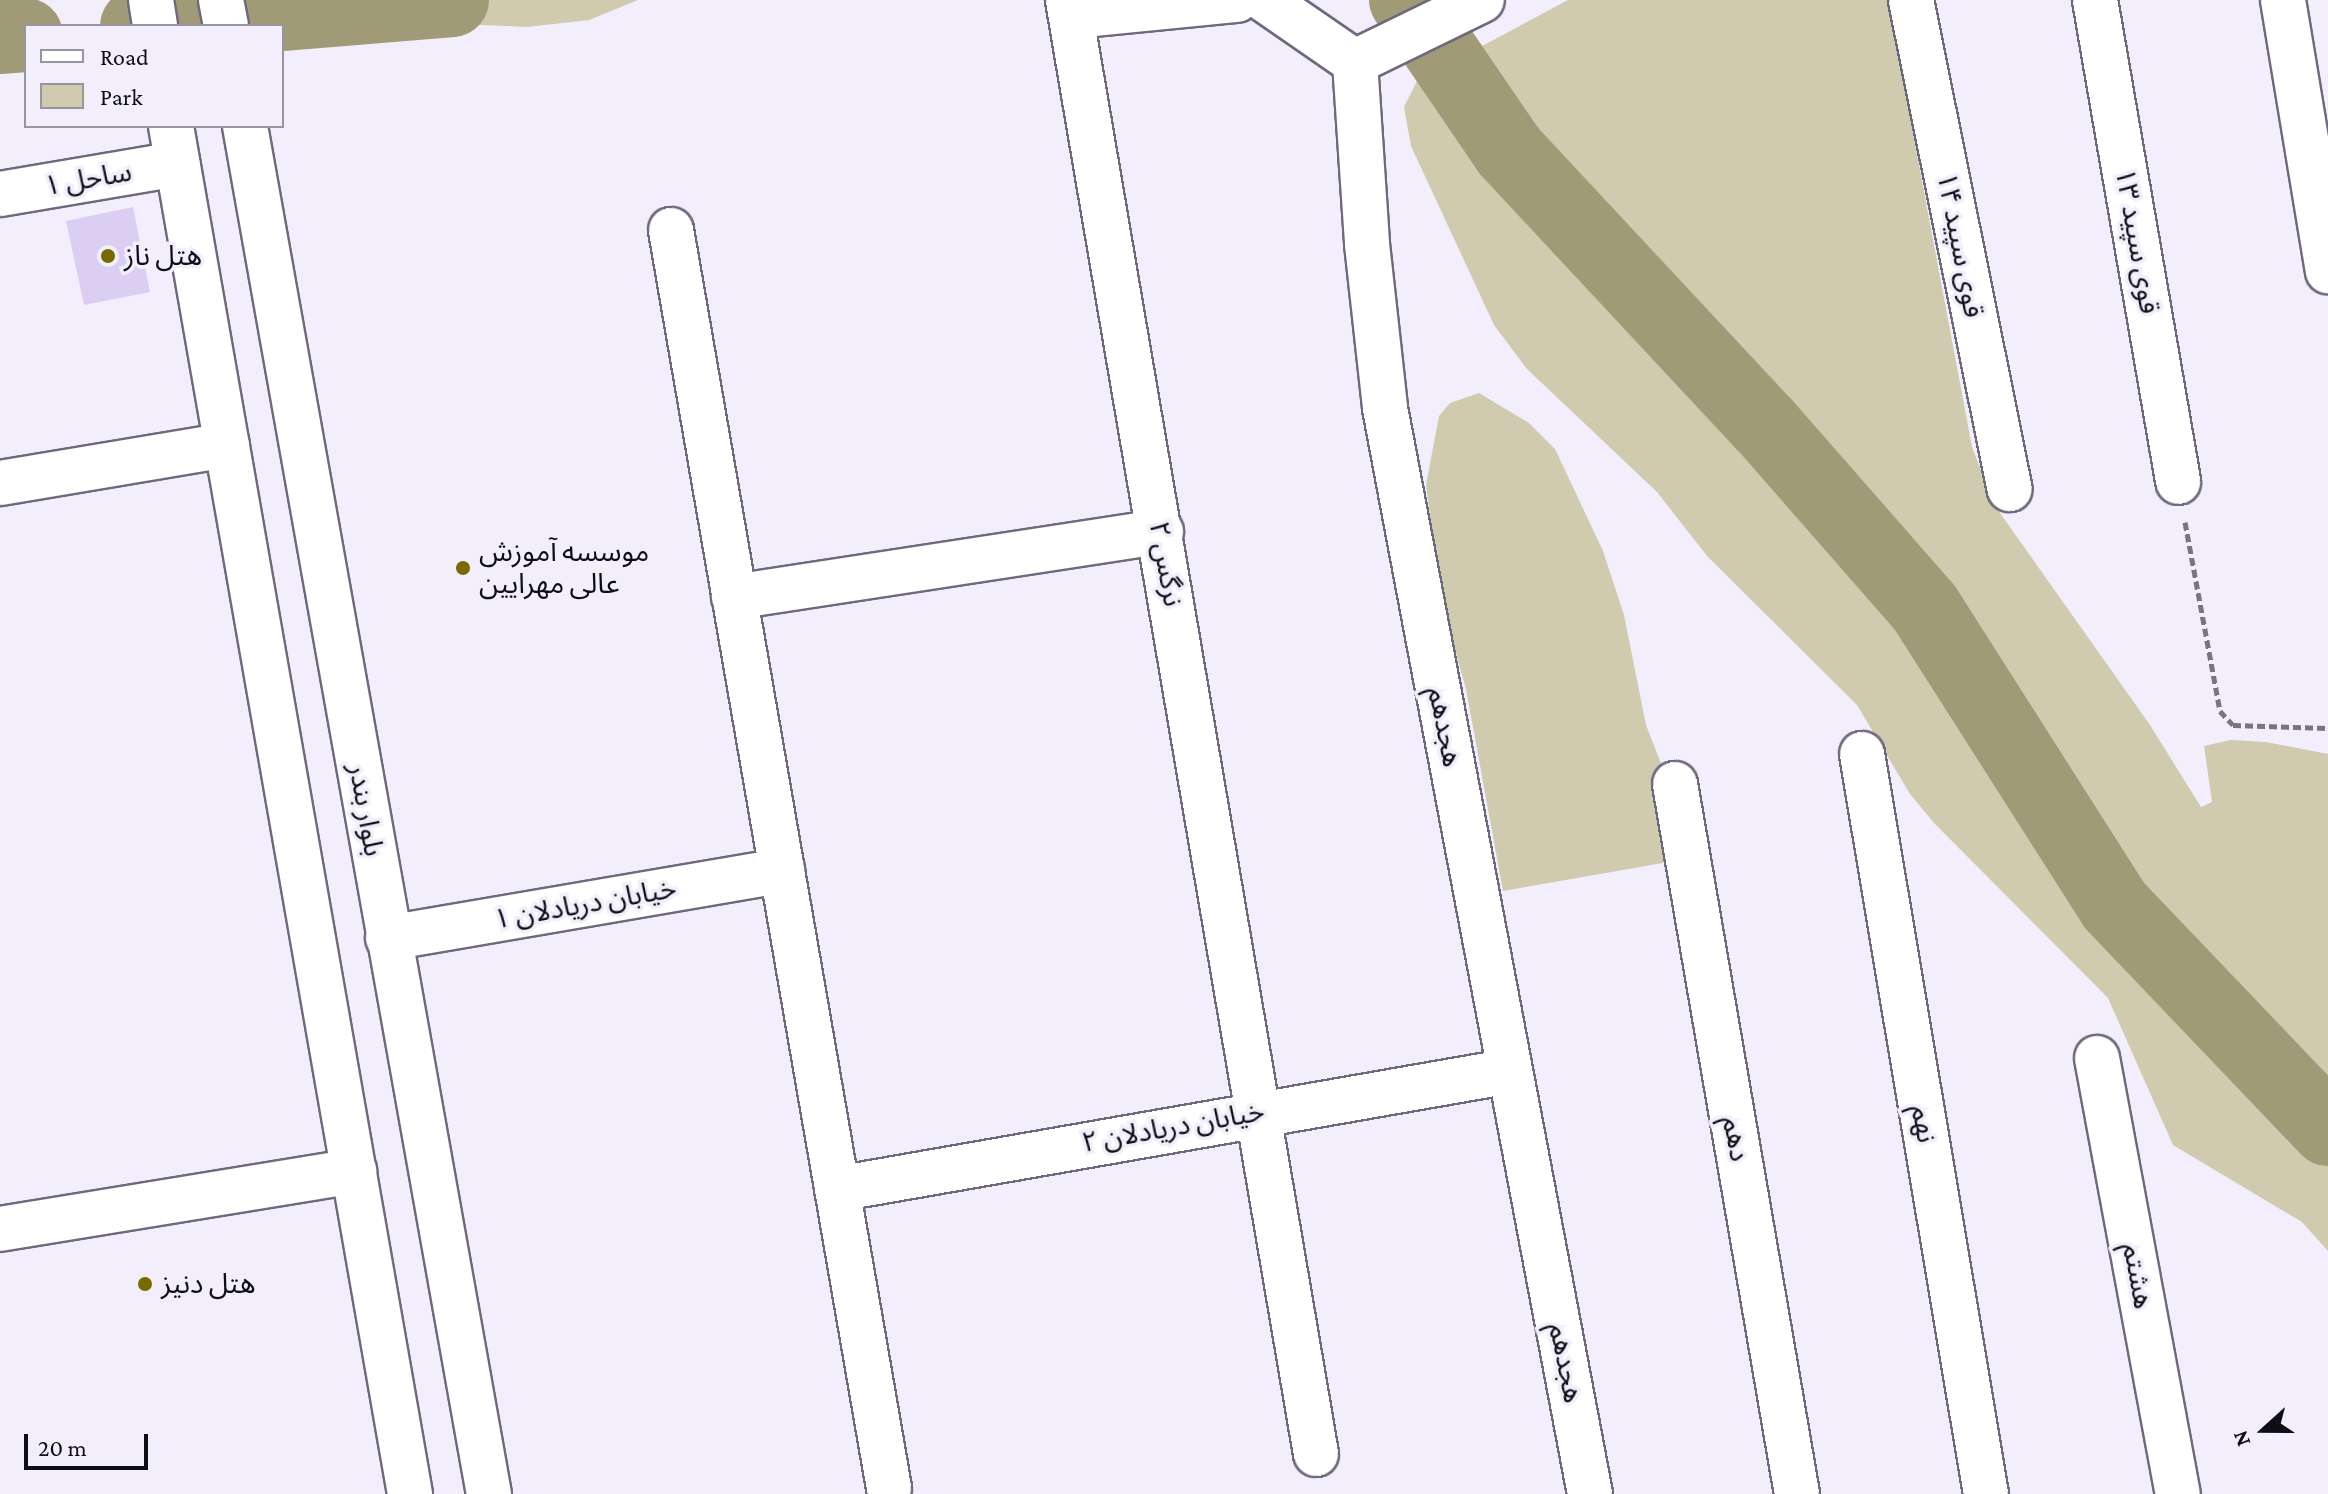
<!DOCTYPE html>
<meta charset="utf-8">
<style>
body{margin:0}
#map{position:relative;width:2328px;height:1494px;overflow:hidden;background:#f2eefc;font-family:"Crimson Pro","Noto Sans Arabic",serif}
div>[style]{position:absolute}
.green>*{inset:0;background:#d0cbae}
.river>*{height:74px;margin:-37px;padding:0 37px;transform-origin:37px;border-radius:37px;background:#a09a76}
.building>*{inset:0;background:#dacff3}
.path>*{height:5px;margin-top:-2.5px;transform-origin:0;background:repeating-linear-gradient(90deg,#78757f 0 8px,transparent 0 12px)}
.roads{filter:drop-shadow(2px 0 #6f697d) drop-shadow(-2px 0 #6f697d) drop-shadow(0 2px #6f697d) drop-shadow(0 -2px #6f697d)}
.minor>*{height:44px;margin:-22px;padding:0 22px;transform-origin:22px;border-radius:22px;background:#fff}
.major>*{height:44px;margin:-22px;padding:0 22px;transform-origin:22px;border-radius:22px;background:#fff}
.dots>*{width:22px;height:22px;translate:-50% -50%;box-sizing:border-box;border:4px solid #f2eefc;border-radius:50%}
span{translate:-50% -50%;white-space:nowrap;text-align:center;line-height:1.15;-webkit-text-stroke:7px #f2eefc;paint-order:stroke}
.street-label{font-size:28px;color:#100e15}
.poi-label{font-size:28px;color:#100e15}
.left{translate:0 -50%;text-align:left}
.legend{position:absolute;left:24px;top:24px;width:260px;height:104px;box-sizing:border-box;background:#f2eefc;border:2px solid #9894a0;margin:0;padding:10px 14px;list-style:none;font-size:24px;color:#100e15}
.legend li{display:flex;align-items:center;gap:16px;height:40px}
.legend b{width:40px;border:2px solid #9894a0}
.north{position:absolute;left:2224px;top:1390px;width:80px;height:80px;-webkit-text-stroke:6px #f2eefc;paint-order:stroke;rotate:249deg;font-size:22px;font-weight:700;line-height:32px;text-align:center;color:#100e15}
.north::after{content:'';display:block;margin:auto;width:28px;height:36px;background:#100e15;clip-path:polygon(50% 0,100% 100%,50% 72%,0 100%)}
.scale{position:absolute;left:24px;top:1434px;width:124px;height:36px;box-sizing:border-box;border:4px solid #100e15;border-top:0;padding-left:10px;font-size:24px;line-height:28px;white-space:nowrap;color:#100e15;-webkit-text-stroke:6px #f2eefc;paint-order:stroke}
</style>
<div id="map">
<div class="green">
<i style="clip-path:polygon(362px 0,638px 0,589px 20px,527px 27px,420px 22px)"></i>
<i style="clip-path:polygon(1568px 0,1888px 0,1972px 447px,1995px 506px,2150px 725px,2201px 807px,2212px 802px,2204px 746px,2231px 740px,2266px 742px,2328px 754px,2328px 1251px,2302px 1222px,2173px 1145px,2108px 998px,1934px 823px,1910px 794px,1857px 705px,1707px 556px,1657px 492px,1527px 369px,1494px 325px,1411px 146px,1404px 107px,1417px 81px)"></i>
<i style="clip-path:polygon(1479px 393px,1529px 423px,1555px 449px,1603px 551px,1624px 615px,1646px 725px,1672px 792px,1680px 860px,1503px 891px,1466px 689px,1442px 603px,1426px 485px,1439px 416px,1450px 403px)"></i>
</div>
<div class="river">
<i style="left:1406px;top:0;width:183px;rotate:55.7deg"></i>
<i style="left:1509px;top:151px;width:374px;rotate:47deg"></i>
<i style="left:1764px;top:424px;width:244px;rotate:48.8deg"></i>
<i style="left:1925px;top:608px;width:352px;rotate:57.5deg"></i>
<i style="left:2114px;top:905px;width:310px;rotate:46.3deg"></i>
<i style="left:137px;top:26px;width:316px;rotate:-4.7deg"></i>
<i style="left:0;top:37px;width:26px;rotate:-4deg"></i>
</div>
<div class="building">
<i style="clip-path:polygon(133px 207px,150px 292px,84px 305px,66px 221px)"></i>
</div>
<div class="path">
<i style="left:2185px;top:522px;width:192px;rotate:79.5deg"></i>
<i style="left:2220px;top:711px;width:19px;rotate:47deg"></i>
<i style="left:2233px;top:725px;width:95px;rotate:1.8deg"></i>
</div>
<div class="roads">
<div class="minor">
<i style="left:1068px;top:0;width:1475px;rotate:80.32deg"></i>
<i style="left:1265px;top:0;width:109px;rotate:34.6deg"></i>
<i style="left:1355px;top:62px;width:182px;rotate:86.2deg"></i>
<i style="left:1367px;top:244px;width:165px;rotate:83.7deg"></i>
<i style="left:1385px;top:408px;width:1105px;rotate:79.31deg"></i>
<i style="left:1911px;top:0;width:499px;rotate:78.6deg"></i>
<i style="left:2095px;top:0;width:489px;rotate:80.2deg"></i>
<i style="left:2283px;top:0;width:275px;rotate:80.6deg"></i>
<i style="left:1073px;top:16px;width:165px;rotate:-5.6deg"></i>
<i style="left:1355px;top:62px;width:141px;rotate:-26deg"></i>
<i style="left:0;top:194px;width:180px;rotate:-9.6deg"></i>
<i style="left:671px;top:230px;width:1277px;rotate:80.17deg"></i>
<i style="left:0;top:483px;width:230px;rotate:-9.5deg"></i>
<i style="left:734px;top:597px;width:432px;rotate:-8.7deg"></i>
<i style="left:1862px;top:754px;width:750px;rotate:80.49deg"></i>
<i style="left:1675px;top:784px;width:720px;rotate:80.25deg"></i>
<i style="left:388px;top:938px;width:400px;rotate:-9.7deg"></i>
<i style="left:2097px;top:1058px;width:443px;rotate:79.5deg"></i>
<i style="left:837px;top:1189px;width:683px;rotate:-9.94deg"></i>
<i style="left:0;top:1229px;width:359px;rotate:-9.3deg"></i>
</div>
<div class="major">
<i style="left:151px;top:0;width:26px;rotate:81deg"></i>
<i style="left:221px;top:0;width:26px;rotate:79deg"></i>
<i style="left:171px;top:126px;width:1389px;rotate:80.09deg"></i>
<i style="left:245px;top:126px;width:1390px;rotate:79.89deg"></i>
</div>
</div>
<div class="dots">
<i style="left:108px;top:256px;background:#786900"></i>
<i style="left:463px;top:568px;background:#786900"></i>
<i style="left:145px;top:1284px;background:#786900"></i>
</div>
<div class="street-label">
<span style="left:88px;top:179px;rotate:-10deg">ساحل ۱</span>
<span style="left:2137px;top:241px;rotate:80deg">قوی سپید ۱۳</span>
<span style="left:1960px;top:245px;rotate:79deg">قوی سپید ۱۴</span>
<span style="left:1166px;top:564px;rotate:80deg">نرگس ۲</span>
<span style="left:1445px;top:727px;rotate:79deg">هجدهم</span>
<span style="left:366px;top:810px;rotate:80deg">بلوار بندر</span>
<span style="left:585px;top:904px;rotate:-10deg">خیابان دریادلان ۱</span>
<span style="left:1924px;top:1124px;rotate:81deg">نهم</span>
<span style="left:1173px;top:1127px;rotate:-10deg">خیابان دریادلان ۲</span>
<span style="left:1736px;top:1139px;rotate:80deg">دهم</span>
<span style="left:2138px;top:1276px;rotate:80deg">هشتم</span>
<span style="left:1566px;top:1363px;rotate:79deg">هجدهم</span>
</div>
<div class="poi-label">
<span class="left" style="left:124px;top:256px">هتل ناز</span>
<span class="left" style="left:479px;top:568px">موسسه آموزش<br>عالی مهرایین</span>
<span class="left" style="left:161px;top:1284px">هتل دنیز</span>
</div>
<ul class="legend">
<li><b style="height:10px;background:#fff"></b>Road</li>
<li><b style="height:22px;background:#d0cbae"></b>Park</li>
</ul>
<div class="north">N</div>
<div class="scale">20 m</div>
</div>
